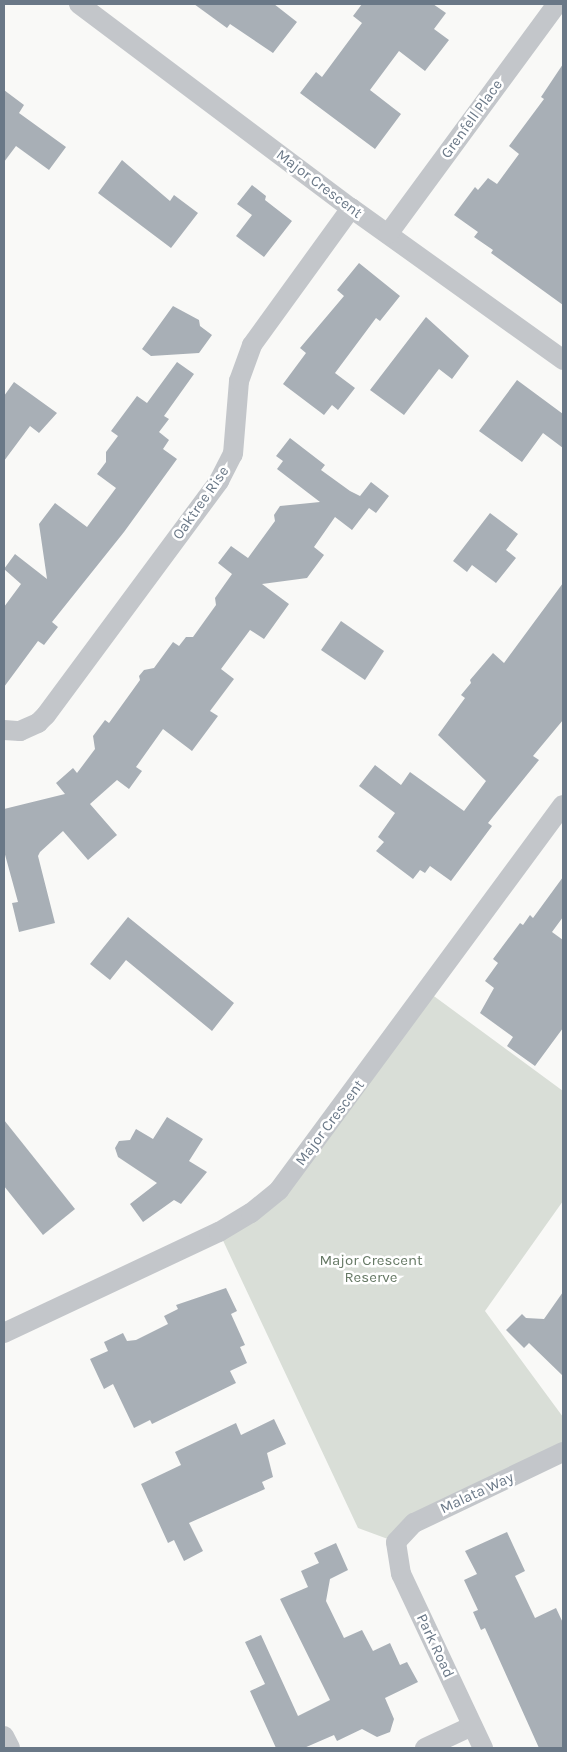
<!DOCTYPE html>
<style>
body{margin:0}
#map{position:relative;width:567px;height:1752px;overflow:hidden;background:#f9f9f7;font-family:Karla,sans-serif}
div>[style]{position:absolute}
.green>*{inset:0;background:#d9ded7}
.building>*{inset:0;background:#a8afb6}
.street>*{height:20px;margin:-10px;padding:0 10px;transform-origin:10px;border-radius:10px;background:#c3c6ca}
span{translate:-50% -50%;white-space:nowrap;text-align:center;line-height:1.15;-webkit-text-stroke:5px #fff;paint-order:stroke}
.street-label{font-size:15px;color:#6a7887}
.park-label{font-size:15px;color:#667965}
.frame{position:absolute;inset:0;border:5px solid #6a7887;pointer-events:none}
</style>
<div id="map">
<div class="green">
<i style="clip-path:polygon(427px 991px,563px 1091px,563px 1201px,485px 1311px,563px 1417px,563px 1452px,396px 1542px,358px 1528px,219px 1232px,251px 1213px)"></i>
</div>
<div class="building">
<i style="clip-path:polygon(194px 4px,274px 4px,297px 22px,273px 53px,230px 24px,227px 28px)"></i>
<i style="clip-path:polygon(362px 4px,433px 4px,446px 13px,434px 29px,449px 40px,425px 71px,399px 51px,370px 90px,401px 114px,375px 149px,300px 93px,316px 72px,322px 77px,362px 23px,353px 16px)"></i>
<i style="clip-path:polygon(563px 64px,563px 305px,491px 253px,493px 250px,474px 237px,478px 232px,454px 215px,475px 187px,478px 190px,488px 178px,497px 184px,519px 154px,509px 146px,544px 99px,541px 97px)"></i>
<i style="clip-path:polygon(4px 90px,24px 105px,19px 113px,66px 147px,49px 170px,16px 146px,4px 162px)"></i>
<i style="clip-path:polygon(122px 160px,170px 201px,174px 195px,198px 213px,171px 248px,98px 193px)"></i>
<i style="clip-path:polygon(252px 185px,266px 196px,265px 200px,292px 221px,264px 257px,236px 236px,252px 215px,237px 204px)"></i>
<i style="clip-path:polygon(359px 263px,400px 296px,380px 321px,376px 318px,335px 373px,355px 388px,338px 410px,332px 405px,324px 415px,283px 384px,306px 353px,300px 348px,344px 296px,337px 290px)"></i>
<i style="clip-path:polygon(173px 306px,199px 320px,200px 326px,212px 335px,199px 353px,151px 356px,142px 349px)"></i>
<i style="clip-path:polygon(426px 317px,469px 356px,452px 379px,439px 369px,404px 415px,370px 390px)"></i>
<i style="clip-path:polygon(177px 362px,194px 374px,164px 416px,169px 419px,159px 432px,169px 440px,163px 449px,177px 459px,124px 532px,52px 622px,58px 627px,44px 645px,38px 641px,4px 687px,4px 607px,21px 584px,4px 569px,15px 554px,47px 579px,39px 524px,55px 503px,87px 527px,116px 488px,97px 474px,106px 462px,106px 452px,118px 436px,111px 431px,137px 396px,147px 403px)"></i>
<i style="clip-path:polygon(517px 380px,563px 414px,563px 448px,543px 433px,522px 462px,479px 431px)"></i>
<i style="clip-path:polygon(14px 382px,57px 413px,39px 433px,30px 426px,4px 461px,4px 396px)"></i>
<i style="clip-path:polygon(290px 438px,325px 465px,321px 470px,350px 491px,360px 496px,371px 482px,389px 496px,376px 513px,369px 508px,352px 530px,335px 517px,314px 547px,324px 555px,307px 578px,262px 584px,289px 604px,264px 639px,250px 630px,221px 669px,234px 679px,210px 711px,218px 716px,192px 751px,163px 729px,136px 767px,142px 771px,129px 789px,117px 780px,90px 804px,117px 835px,88px 860px,63px 831px,40px 852px,38px 856px,55px 923px,19px 932px,12px 903px,18px 902px,4px 851px,4px 809px,65px 794px,56px 783px,73px 768px,77px 773px,95px 749px,93px 736px,105px 720px,109px 723px,140px 680px,139px 676px,144px 670px,154px 668px,173px 642px,179px 646px,186px 637px,193px 637px,216px 605px,215px 598px,232px 574px,218px 563px,231px 546px,248px 558px,275px 521px,274px 515px,280px 506px,320px 502px,277px 469px,283px 461px,276px 456px)"></i>
<i style="clip-path:polygon(490px 513px,518px 534px,506px 550px,516px 558px,496px 583px,472px 565px,467px 572px,453px 561px)"></i>
<i style="clip-path:polygon(563px 583px,563px 720px,533px 756px,539px 760px,488px 823px,492px 826px,451px 881px,430px 866px,425px 873px,420px 870px,413px 879px,376px 851px,384px 842px,378px 837px,395px 813px,359px 786px,375px 765px,401px 785px,410px 772px,464px 811px,486px 781px,438px 735px,465px 698px,461px 695px,471px 683px,470px 680px,493px 653px,504px 663px)"></i>
<i style="clip-path:polygon(341px 621px,384px 651px,365px 680px,321px 650px)"></i>
<i style="clip-path:polygon(563px 877px,563px 917px,552px 932px,563px 940px,563px 1028px,535px 1066px,507px 1046px,513px 1037px,480px 1013px,494px 988px,485px 981px,498px 963px,493px 959px,520px 923px,523px 925px,530px 915px,533px 918px)"></i>
<i style="clip-path:polygon(128px 917px,234px 1003px,212px 1031px,126px 960px,110px 980px,90px 964px)"></i>
<i style="clip-path:polygon(167px 1117px,203px 1139px,189px 1161px,207px 1172px,181px 1204px,174px 1200px,143px 1222px,130px 1204px,157px 1183px,118px 1157px,115px 1148px,119px 1141px,130px 1140px,136px 1129px,153px 1139px)"></i>
<i style="clip-path:polygon(4px 1120px,75px 1209px,43px 1235px,4px 1186px)"></i>
<i style="clip-path:polygon(226px 1288px,237px 1311px,231px 1314px,245px 1345px,240px 1347px,247px 1363px,230px 1371px,236px 1383px,152px 1424px,150px 1420px,134px 1428px,113px 1384px,104px 1389px,90px 1359px,108px 1351px,104px 1342px,123px 1333px,127px 1341px,136px 1340px,168px 1324px,164px 1316px,178px 1309px,176px 1305px)"></i>
<i style="clip-path:polygon(563px 1292px,563px 1376px,529px 1343px,524px 1348px,506px 1330px,522px 1314px,526px 1318px,544px 1319px)"></i>
<i style="clip-path:polygon(274px 1419px,286px 1444px,267px 1453px,273px 1477px,262px 1482px,265px 1489px,189px 1523px,203px 1551px,184px 1561px,174px 1540px,168px 1543px,141px 1484px,181px 1465px,175px 1452px,236px 1423px,241px 1435px)"></i>
<i style="clip-path:polygon(507px 1532px,525px 1571px,515px 1576px,535px 1618px,556px 1608px,563px 1623px,563px 1748px,539px 1748px,485px 1628px,481px 1630px,473px 1612px,478px 1610px,464px 1580px,477px 1574px,465px 1551px)"></i>
<i style="clip-path:polygon(336px 1543px,348px 1570px,330px 1579px,326px 1601px,344px 1638px,362px 1630px,373px 1651px,390px 1643px,400px 1665px,407px 1662px,418px 1682px,385px 1698px,394px 1719px,390px 1732px,377px 1737px,362px 1729px,337px 1741px,334px 1735px,304px 1748px,276px 1748px,250px 1691px,265px 1684px,245px 1642px,261px 1635px,298px 1716px,330px 1700px,280px 1599px,308px 1587px,301px 1571px,319px 1563px,314px 1553px)"></i>
</div>
<div class="street">
<i style="left:79px;top:4px;width:340px;rotate:36.9deg"></i>
<i style="left:351px;top:208px;width:261px;rotate:35.6deg"></i>
<i style="left:388px;top:234px;width:285px;rotate:-53.7deg"></i>
<i style="left:4px;top:730px;width:16px;rotate:4deg"></i>
<i style="left:20px;top:731px;width:20px;rotate:-24deg"></i>
<i style="left:38px;top:723px;width:11px;rotate:-45deg"></i>
<i style="left:46px;top:715px;width:291px;rotate:-53.5deg"></i>
<i style="left:219px;top:481px;width:30px;rotate:-63deg"></i>
<i style="left:233px;top:454px;width:73px;rotate:-85.3deg"></i>
<i style="left:239px;top:381px;width:38px;rotate:-70deg"></i>
<i style="left:252px;top:345px;width:169px;rotate:-54.1deg"></i>
<i style="left:4px;top:1333px;width:238px;rotate:-25.2deg"></i>
<i style="left:219px;top:1232px;width:37px;rotate:-31deg"></i>
<i style="left:251px;top:1213px;width:36px;rotate:-39deg"></i>
<i style="left:279px;top:1190px;width:478px;rotate:-53.6deg"></i>
<i style="left:4px;top:1736px;width:13px;rotate:63deg"></i>
<i style="left:425px;top:1748px;width:52px;rotate:-25.1deg"></i>
<i style="left:483px;top:1748px;width:192px;rotate:-115.2deg"></i>
<i style="left:401px;top:1574px;width:32px;rotate:-99deg"></i>
<i style="left:396px;top:1542px;width:26px;rotate:-47deg"></i>
<i style="left:414px;top:1523px;width:165px;rotate:-25.5deg"></i>
</div>
<div class="street-label">
<span style="left:472px;top:119px;rotate:-54deg">Grenfell Place</span>
<span style="left:319px;top:184px;rotate:37deg">Major Crescent</span>
<span style="left:201px;top:503px;rotate:-55deg">Oaktree Rise</span>
<span style="left:330px;top:1123px;rotate:-53deg">Major Crescent</span>
<span style="left:477px;top:1493px;rotate:-25deg">Malata Way</span>
<span style="left:435px;top:1646px;rotate:65deg">Park Road</span>
</div>
<div class="park-label">
<span style="left:371px;top:1269px">Major Crescent<br>Reserve</span>
</div>
<div class="frame"></div>
</div>
